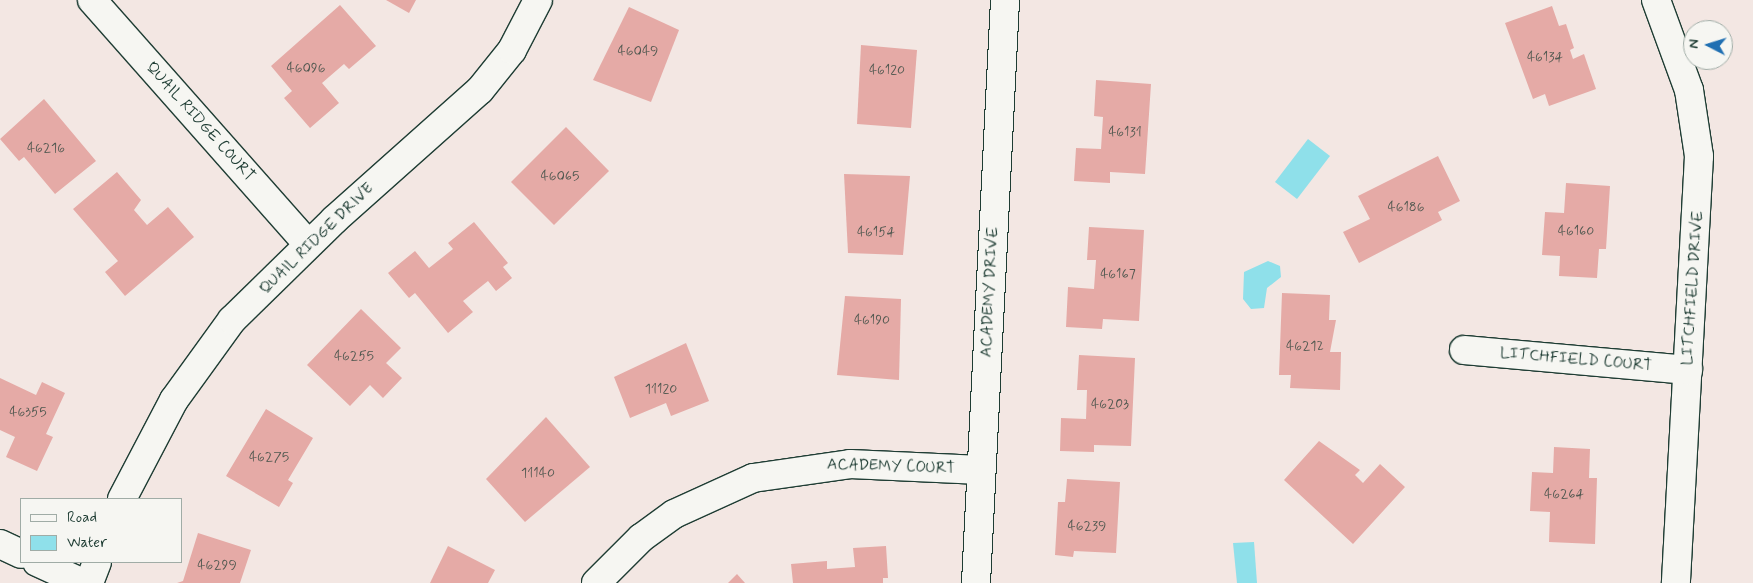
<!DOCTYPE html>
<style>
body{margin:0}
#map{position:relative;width:1753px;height:583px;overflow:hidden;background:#f3e7e3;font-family:Mynerve,sans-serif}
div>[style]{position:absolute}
.water>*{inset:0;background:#8fe0ea}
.building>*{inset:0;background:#e5aaa6}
.roads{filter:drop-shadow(1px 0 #1f3d34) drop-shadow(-1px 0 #1f3d34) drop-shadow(0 1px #1f3d34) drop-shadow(0 -1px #1f3d34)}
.minor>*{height:28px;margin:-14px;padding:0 14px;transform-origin:14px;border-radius:14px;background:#f6f6f2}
span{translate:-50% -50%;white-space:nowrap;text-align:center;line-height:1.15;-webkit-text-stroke:4px #f6f6f2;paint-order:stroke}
.number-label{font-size:14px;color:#505850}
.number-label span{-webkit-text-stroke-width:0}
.street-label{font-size:16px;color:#1f3d34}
.legend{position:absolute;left:20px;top:498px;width:162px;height:65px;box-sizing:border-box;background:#f6f6f2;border:1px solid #a0aca6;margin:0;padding:6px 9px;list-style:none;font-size:15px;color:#1f3d34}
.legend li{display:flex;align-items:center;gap:10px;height:25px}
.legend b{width:25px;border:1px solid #a0aca6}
.north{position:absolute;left:1683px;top:20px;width:50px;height:50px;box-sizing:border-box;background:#f6f6f2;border:1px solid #a0aca6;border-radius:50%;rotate:275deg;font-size:14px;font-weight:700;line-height:20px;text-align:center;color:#1f3d34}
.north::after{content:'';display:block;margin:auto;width:18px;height:22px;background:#1f6fb2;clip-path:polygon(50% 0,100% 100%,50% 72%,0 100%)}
</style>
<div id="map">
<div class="water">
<i style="clip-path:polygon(1308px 139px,1330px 156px,1297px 199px,1275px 182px)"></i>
<i style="clip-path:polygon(1268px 261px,1280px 266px,1281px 277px,1267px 288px,1264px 308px,1251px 309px,1243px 299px,1244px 272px)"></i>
<i style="clip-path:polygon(1254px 542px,1257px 583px,1237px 583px,1233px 543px)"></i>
</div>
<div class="building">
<i style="clip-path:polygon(386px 0,416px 0,409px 13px)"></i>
<i style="clip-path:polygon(340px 5px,376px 46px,349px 69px,344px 64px,322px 83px,339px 103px,310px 128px,284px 98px,292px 91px,271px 66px)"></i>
<i style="clip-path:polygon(1552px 6px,1559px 26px,1566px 24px,1574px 48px,1570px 50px,1573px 59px,1584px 54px,1596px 89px,1549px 106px,1545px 94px,1533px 99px,1505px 23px)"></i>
<i style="clip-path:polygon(629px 7px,679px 30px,651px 102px,593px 80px)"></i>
<i style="clip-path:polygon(861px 45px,917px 50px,911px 128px,857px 124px)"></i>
<i style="clip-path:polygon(1096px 80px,1151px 84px,1145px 174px,1110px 172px,1110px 183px,1074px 181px,1076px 148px,1101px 149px,1103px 117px,1094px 116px)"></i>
<i style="clip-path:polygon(44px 99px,96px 161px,55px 194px,24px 157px,19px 161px,0 139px)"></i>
<i style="clip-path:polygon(566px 127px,609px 171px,554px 225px,511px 182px)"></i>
<i style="clip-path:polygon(1438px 156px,1460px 201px,1438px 212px,1442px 220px,1359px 263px,1343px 232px,1370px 219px,1358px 196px)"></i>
<i style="clip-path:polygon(117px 172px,141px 200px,134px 210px,147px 225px,168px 207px,194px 237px,125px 296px,105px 272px,118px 261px,73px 209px)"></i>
<i style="clip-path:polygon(844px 174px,910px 176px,903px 255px,848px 253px)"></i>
<i style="clip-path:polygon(1566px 183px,1610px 186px,1606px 249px,1599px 249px,1597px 278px,1559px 276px,1560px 256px,1542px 255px,1545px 212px,1564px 213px)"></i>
<i style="clip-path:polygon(474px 222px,508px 263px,503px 267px,512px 278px,496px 291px,488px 281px,463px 301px,473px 312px,448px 333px,415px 293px,409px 298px,388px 273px,415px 251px,429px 268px,453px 249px,448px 243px)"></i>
<i style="clip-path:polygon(1089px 227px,1144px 230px,1139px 321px,1103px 319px,1102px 329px,1066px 327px,1068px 287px,1094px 289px,1096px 260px,1087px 260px)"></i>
<i style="clip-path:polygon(1282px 293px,1330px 295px,1329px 320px,1336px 320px,1330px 352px,1341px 352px,1340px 390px,1290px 388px,1291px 375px,1279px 375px)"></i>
<i style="clip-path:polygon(845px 296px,901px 299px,899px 380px,837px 375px)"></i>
<i style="clip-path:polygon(361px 309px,401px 348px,386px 363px,402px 378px,383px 398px,370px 385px,350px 406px,307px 365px)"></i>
<i style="clip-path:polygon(686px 343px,709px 401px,671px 416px,666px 403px,630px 418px,614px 377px)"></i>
<i style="clip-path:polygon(1079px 355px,1135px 358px,1131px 446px,1094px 445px,1094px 452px,1060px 451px,1061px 418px,1086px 419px,1087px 390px,1077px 390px)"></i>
<i style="clip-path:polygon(0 378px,36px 395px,42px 382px,65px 393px,46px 434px,53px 437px,37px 471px,6px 457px,15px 437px,0 430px)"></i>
<i style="clip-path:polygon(266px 409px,313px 438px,288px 480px,293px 483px,279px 507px,226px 476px)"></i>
<i style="clip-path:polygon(546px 417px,590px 467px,525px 522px,486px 479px)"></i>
<i style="clip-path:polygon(1319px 441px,1360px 470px,1355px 475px,1363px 483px,1380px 464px,1405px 487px,1353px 544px,1284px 480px)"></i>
<i style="clip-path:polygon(1554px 447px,1590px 449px,1589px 478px,1597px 478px,1595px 544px,1549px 542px,1550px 512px,1530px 511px,1532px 472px,1553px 473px)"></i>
<i style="clip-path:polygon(1067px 479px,1120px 482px,1116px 553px,1074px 551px,1073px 557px,1055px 555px,1058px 502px,1065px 502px)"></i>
<i style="clip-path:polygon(198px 533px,251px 550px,240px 583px,177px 583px,183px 581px)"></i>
<i style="clip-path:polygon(448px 546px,495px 570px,488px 583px,430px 583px)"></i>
<i style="clip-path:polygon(886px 546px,888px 578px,883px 578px,883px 583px,793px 583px,791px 564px,827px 561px,827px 569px,855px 567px,853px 548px)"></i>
<i style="clip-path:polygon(737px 574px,745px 583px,728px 583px)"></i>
</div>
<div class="roads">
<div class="minor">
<i style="left:92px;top:0;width:326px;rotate:48.5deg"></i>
<i style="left:1656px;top:0;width:96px;rotate:69.9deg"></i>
<i style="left:1689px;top:90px;width:67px;rotate:81.4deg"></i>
<i style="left:1699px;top:156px;width:428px;rotate:93.1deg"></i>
<i style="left:1464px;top:350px;width:225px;rotate:5.1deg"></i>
<i style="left:122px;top:499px;width:112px;rotate:-62.3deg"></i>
<i style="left:174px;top:400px;width:99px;rotate:-54.1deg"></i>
<i style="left:232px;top:320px;width:143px;rotate:-44.4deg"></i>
<i style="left:334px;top:220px;width:195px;rotate:-41.7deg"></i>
<i style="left:480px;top:90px;width:51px;rotate:-51.3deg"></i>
<i style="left:512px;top:50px;width:56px;rotate:-62.5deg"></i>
<i style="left:0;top:544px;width:23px;rotate:25deg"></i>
<i style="left:37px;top:562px;width:51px;rotate:24.5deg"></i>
<i style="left:89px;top:583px;width:22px;rotate:-69deg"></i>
<i style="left:596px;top:583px;width:64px;rotate:-45deg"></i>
<i style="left:641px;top:538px;width:41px;rotate:-36deg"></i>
<i style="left:674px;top:514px;width:87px;rotate:-24.5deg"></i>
<i style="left:753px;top:478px;width:98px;rotate:-8.2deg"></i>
<i style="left:850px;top:464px;width:131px;rotate:2.6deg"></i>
<i style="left:976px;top:583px;width:584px;rotate:-87.15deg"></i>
</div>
</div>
<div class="number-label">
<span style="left:638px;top:51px">46049</span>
<span style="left:1545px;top:57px">46134</span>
<span style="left:306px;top:68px">46096</span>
<span style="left:887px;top:70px">46120</span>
<span style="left:1125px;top:132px">46131</span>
<span style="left:46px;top:148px">46216</span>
<span style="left:560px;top:176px">46065</span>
<span style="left:1406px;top:207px">46186</span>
<span style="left:1576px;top:231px">46160</span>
<span style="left:876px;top:232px">46154</span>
<span style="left:1118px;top:274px">46167</span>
<span style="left:872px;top:320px">46190</span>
<span style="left:1305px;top:346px">46212</span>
<span style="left:354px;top:356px">46255</span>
<span style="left:661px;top:389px">11120</span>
<span style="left:1110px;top:404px">46203</span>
<span style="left:28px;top:412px">46355</span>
<span style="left:269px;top:457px">46275</span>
<span style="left:538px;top:473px">11140</span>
<span style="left:1564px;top:494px">46264</span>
<span style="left:1087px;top:526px">46239</span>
<span style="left:217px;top:565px">46299</span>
</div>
<div class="street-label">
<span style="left:200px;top:122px;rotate:48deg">QUAIL RIDGE COURT</span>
<span style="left:317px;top:239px;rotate:-44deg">QUAIL RIDGE DRIVE</span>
<span style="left:1693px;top:288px;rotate:-86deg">LITCHFIELD DRIVE</span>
<span style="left:990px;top:292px;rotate:-87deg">ACADEMY DRIVE</span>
<span style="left:1576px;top:360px;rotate:5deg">LITCHFIELD COURT</span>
<span style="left:891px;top:467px;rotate:2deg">ACADEMY COURT</span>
</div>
<ul class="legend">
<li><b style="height:6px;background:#f6f6f2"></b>Road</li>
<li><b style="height:14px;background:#8fe0ea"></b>Water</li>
</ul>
<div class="north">N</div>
</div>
